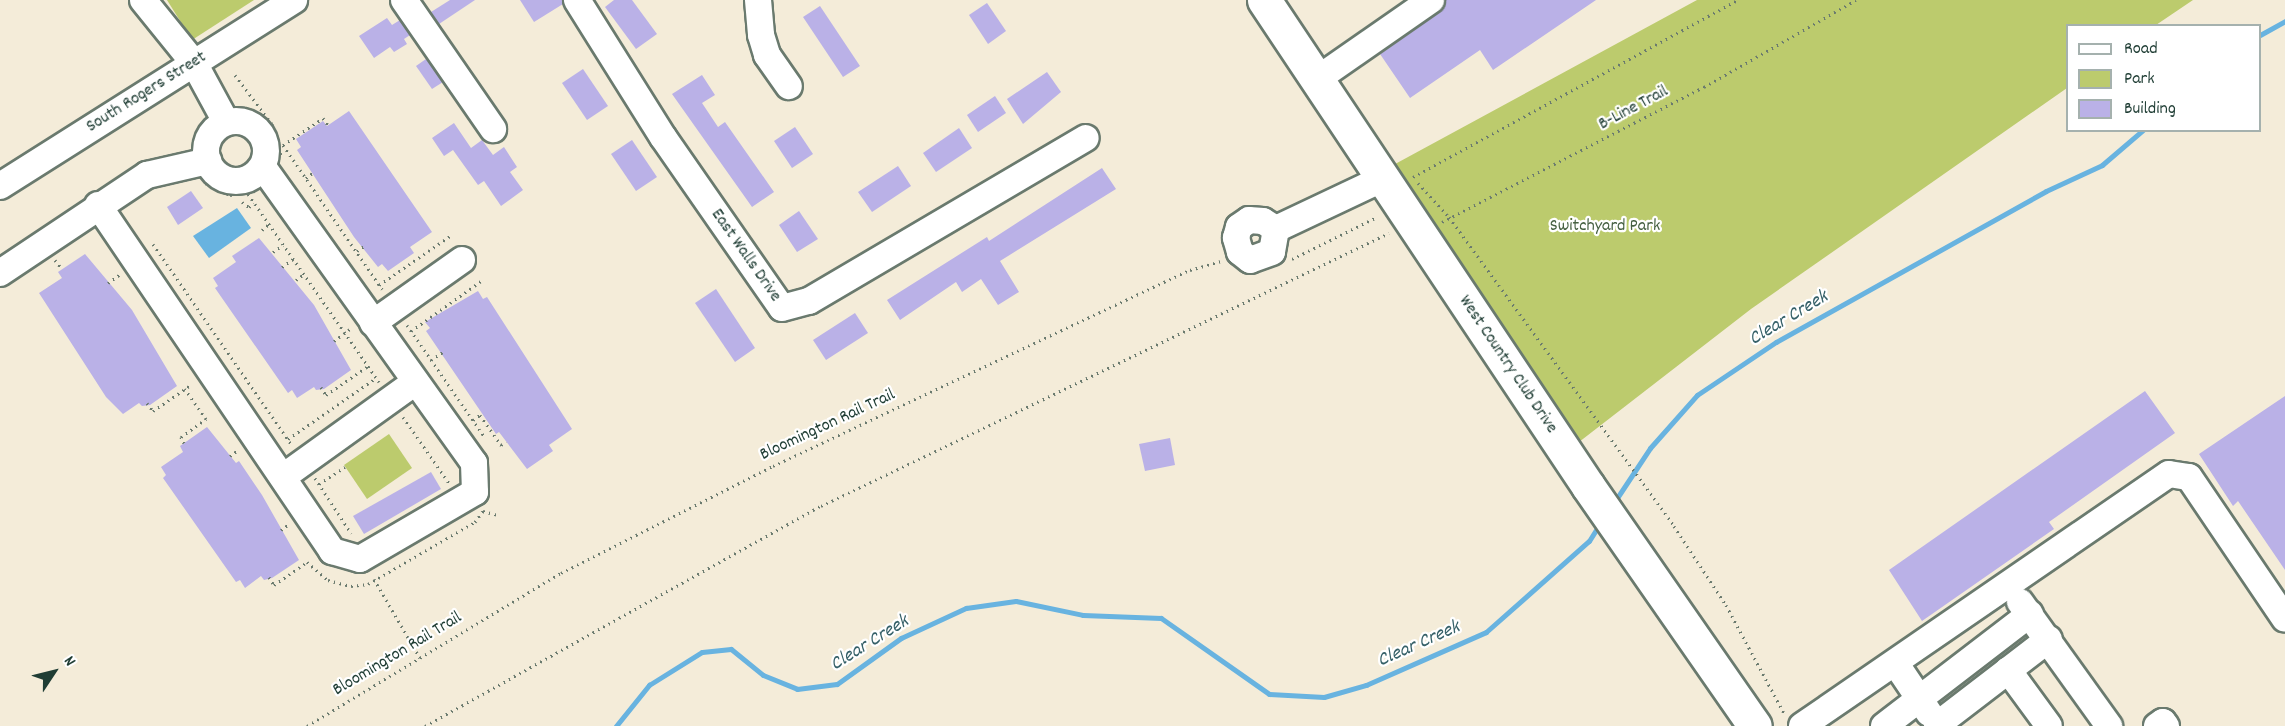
<!DOCTYPE html>
<style>
body{margin:0}
#map{position:relative;width:2285px;height:726px;overflow:hidden;background:#f4ecd9;font-family:Dekko,sans-serif}
div>[style]{position:absolute}
.green>*{inset:0;background:#bccb6d}
.water>*{inset:0;background:#68b3e0}
.stream>*{height:5px;margin:-2.5px;padding:0 2.5px;transform-origin:2.5px;border-radius:2.5px;background:#68b3e0}
.building>*{inset:0;background:#bab1e7}
.path>*{height:3px;margin-top:-1.5px;transform-origin:0;background:repeating-linear-gradient(90deg,#6a7a6e 0 1.5px,transparent 0 6px)}
.roads{filter:drop-shadow(2px 0 #6a7a6e) drop-shadow(-2px 0 #6a7a6e) drop-shadow(0 2px #6a7a6e) drop-shadow(0 -2px #6a7a6e)}
.minor>*{height:26px;margin:-13px;padding:0 13px;transform-origin:13px;border-radius:13px;background:#fff}
.minor>.ring{margin:-13px;padding:0;box-sizing:content-box;background:none;border:26px solid #fff;border-radius:50%}
.major>*{height:33px;margin:-16.5px;padding:0 16.5px;transform-origin:16.5px;border-radius:16.5px;background:#fff}
span{translate:-50% -50%;white-space:nowrap;text-align:center;line-height:1.15;-webkit-text-stroke:4.5px #fff;paint-order:stroke}
.street-label{font-size:18px;color:#1f3d34}
.park-label{font-size:18px;color:#466042}
.water-label{font-size:20px;color:#356068;font-style:italic}
.legend{position:absolute;left:2066px;top:24px;width:195px;height:108px;box-sizing:border-box;background:#fff;border:2px solid #a5b1ae;margin:0;padding:8px 10px;list-style:none;font-size:18px;color:#1f3d34}
.legend li{display:flex;align-items:center;gap:12px;height:30px}
.legend b{width:30px;border:2px solid #a5b1ae}
.north{position:absolute;left:24px;top:642px;width:60px;height:60px;-webkit-text-stroke:4px #fff;paint-order:stroke;rotate:55deg;font-size:16px;font-weight:700;line-height:24px;text-align:center;color:#1f3d34}
.north::after{content:'';display:block;margin:auto;width:21px;height:27px;background:#1f3d34;clip-path:polygon(50% 0,100% 100%,50% 72%,0 100%)}
</style>
<div id="map">
<div class="green">
<i style="clip-path:polygon(167px 0,254px 0,192px 40px)"></i>
<i style="clip-path:polygon(1697px 0,2193px 0,2156px 25px,2068px 26px,2067px 88px,1751px 309px,1570px 449px,1373px 176px)"></i>
<i style="clip-path:polygon(389px 434px,412px 468px,367px 499px,344px 465px)"></i>
</div>
<div class="water">
<i style="clip-path:polygon(237px 208px,251px 228px,209px 258px,193px 236px)"></i>
</div>
<div class="stream">
<i style="left:2260px;top:35px;width:29px;rotate:-29deg"></i>
<i style="left:1613px;top:504px;width:67px;rotate:-56.5deg"></i>
<i style="left:1650px;top:448px;width:71px;rotate:-48.4deg"></i>
<i style="left:1697px;top:395px;width:95px;rotate:-33.9deg"></i>
<i style="left:1776px;top:342px;width:309px;rotate:-29.2deg"></i>
<i style="left:2046px;top:191px;width:62px;rotate:-24.9deg"></i>
<i style="left:2102px;top:165px;width:54px;rotate:-40.5deg"></i>
<i style="left:616px;top:726px;width:53px;rotate:-51.2deg"></i>
<i style="left:649px;top:685px;width:62px;rotate:-31.9deg"></i>
<i style="left:702px;top:652px;width:29px;rotate:-6deg"></i>
<i style="left:731px;top:649px;width:41px;rotate:39.1deg"></i>
<i style="left:763px;top:675px;width:37px;rotate:22deg"></i>
<i style="left:797px;top:689px;width:40px;rotate:-7.1deg"></i>
<i style="left:837px;top:684px;width:79px;rotate:-35.7deg"></i>
<i style="left:901px;top:638px;width:72px;rotate:-24.8deg"></i>
<i style="left:966px;top:608px;width:50px;rotate:-8deg"></i>
<i style="left:1016px;top:601px;width:68px;rotate:11.8deg"></i>
<i style="left:1083px;top:615px;width:78px;rotate:2.2deg"></i>
<i style="left:1161px;top:618px;width:132px;rotate:35.1deg"></i>
<i style="left:1269px;top:694px;width:55px;rotate:3.1deg"></i>
<i style="left:1324px;top:697px;width:44px;rotate:-15.9deg"></i>
<i style="left:1366px;top:685px;width:131px;rotate:-23.8deg"></i>
<i style="left:1486px;top:632px;width:137px;rotate:-41.5deg"></i>
<i style="left:1589px;top:541px;width:22px;rotate:-58deg"></i>
</div>
<div class="building">
<i style="clip-path:polygon(450px 0,475px 0,439px 24px,431px 12px)"></i>
<i style="clip-path:polygon(520px 0,562px 0,563px 4px,534px 22px)"></i>
<i style="clip-path:polygon(614px 0,632px 0,657px 34px,636px 49px,605px 7px)"></i>
<i style="clip-path:polygon(1446px 0,1596px 0,1493px 70px,1480px 50px,1410px 98px,1380px 54px,1440px 12px)"></i>
<i style="clip-path:polygon(987px 3px,1006px 31px,988px 44px,969px 15px)"></i>
<i style="clip-path:polygon(820px 6px,860px 66px,843px 77px,803px 17px)"></i>
<i style="clip-path:polygon(387px 18px,392px 25px,400px 20px,410px 35px,404px 39px,407px 44px,394px 52px,390px 47px,374px 58px,359px 36px)"></i>
<i style="clip-path:polygon(426px 59px,443px 82px,432px 89px,416px 66px)"></i>
<i style="clip-path:polygon(583px 69px,608px 106px,587px 120px,562px 83px)"></i>
<i style="clip-path:polygon(1047px 72px,1061px 92px,1023px 124px,1007px 99px)"></i>
<i style="clip-path:polygon(702px 75px,715px 95px,702px 103px,718px 127px,725px 122px,774px 192px,752px 207px,672px 94px)"></i>
<i style="clip-path:polygon(995px 96px,1006px 113px,978px 132px,967px 115px)"></i>
<i style="clip-path:polygon(349px 111px,432px 232px,410px 247px,414px 253px,388px 271px,382px 264px,378px 267px,354px 237px,297px 150px,301px 147px,296px 139px,323px 121px,327px 126px)"></i>
<i style="clip-path:polygon(454px 123px,471px 148px,482px 140px,493px 155px,504px 147px,517px 167px,510px 172px,523px 190px,501px 206px,484px 181px,478px 185px,453px 150px,444px 156px,432px 138px)"></i>
<i style="clip-path:polygon(795px 127px,813px 154px,792px 168px,774px 141px)"></i>
<i style="clip-path:polygon(959px 128px,972px 148px,936px 172px,923px 153px)"></i>
<i style="clip-path:polygon(632px 140px,657px 177px,636px 191px,611px 154px)"></i>
<i style="clip-path:polygon(898px 166px,911px 186px,872px 212px,858px 192px)"></i>
<i style="clip-path:polygon(1102px 168px,1116px 189px,1000px 261px,1019px 292px,998px 305px,981px 279px,962px 292px,956px 282px,900px 320px,887px 300px,987px 237px,989px 241px)"></i>
<i style="clip-path:polygon(191px 191px,203px 208px,178px 225px,167px 207px)"></i>
<i style="clip-path:polygon(799px 211px,818px 239px,797px 252px,779px 225px)"></i>
<i style="clip-path:polygon(259px 238px,314px 305px,351px 370px,324px 389px,316px 390px,314px 387px,297px 398px,292px 390px,288px 393px,215px 288px,218px 286px,213px 278px,236px 262px,232px 256px)"></i>
<i style="clip-path:polygon(85px 254px,132px 310px,177px 386px,150px 405px,142px 406px,139px 403px,123px 414px,106px 397px,39px 293px,62px 278px,58px 272px)"></i>
<i style="clip-path:polygon(716px 289px,755px 348px,735px 362px,695px 303px)"></i>
<i style="clip-path:polygon(478px 291px,483px 299px,487px 297px,572px 429px,549px 445px,553px 451px,527px 469px,499px 432px,496px 434px,426px 331px,430px 328px,425px 322px)"></i>
<i style="clip-path:polygon(855px 313px,868px 333px,826px 360px,813px 340px)"></i>
<i style="clip-path:polygon(2145px 391px,2175px 433px,2049px 522px,2054px 529px,1922px 621px,1889px 570px)"></i>
<i style="clip-path:polygon(2285px 396px,2285px 570px,2238px 501px,2233px 506px,2199px 454px)"></i>
<i style="clip-path:polygon(207px 427px,236px 463px,239px 461px,262px 495px,299px 560px,272px 578px,264px 580px,261px 576px,245px 588px,240px 580px,236px 582px,163px 478px,166px 475px,161px 467px,183px 452px,180px 446px)"></i>
<i style="clip-path:polygon(1170px 438px,1175px 465px,1145px 471px,1139px 444px)"></i>
<i style="clip-path:polygon(431px 472px,441px 489px,364px 534px,353px 516px)"></i>
</div>
<div class="path">
<i style="left:235px;top:75px;width:61px;rotate:52.9deg"></i>
<i style="left:272px;top:124px;width:32px;rotate:74deg"></i>
<i style="left:283px;top:145px;width:175px;rotate:55.5deg"></i>
<i style="left:283px;top:145px;width:48px;rotate:-34deg"></i>
<i style="left:323px;top:118px;width:9px;rotate:54deg"></i>
<i style="left:1413px;top:177px;width:370px;rotate:-28.6deg"></i>
<i style="left:306px;top:178px;width:11px;rotate:-38deg"></i>
<i style="left:205px;top:183px;width:28px;rotate:26deg"></i>
<i style="left:230px;top:195px;width:25px;rotate:-9deg"></i>
<i style="left:1418px;top:183px;width:46px;rotate:47.6deg"></i>
<i style="left:1449px;top:217px;width:382px;rotate:53.9deg"></i>
<i style="left:1674px;top:526px;width:95px;rotate:56.6deg"></i>
<i style="left:1726px;top:605px;width:125px;rotate:61.8deg"></i>
<i style="left:248px;top:194px;width:229px;rotate:55.1deg"></i>
<i style="left:242px;top:202px;width:9px;rotate:36deg"></i>
<i style="left:249px;top:207px;width:6px;rotate:-39deg"></i>
<i style="left:1442px;top:222px;width:295px;rotate:-27.3deg"></i>
<i style="left:1704px;top:87px;width:175px;rotate:-29.8deg"></i>
<i style="left:262px;top:230px;width:9px;rotate:-41deg"></i>
<i style="left:153px;top:244px;width:243px;rotate:55.4deg"></i>
<i style="left:357px;top:251px;width:11px;rotate:-34deg"></i>
<i style="left:273px;top:252px;width:12px;rotate:-35deg"></i>
<i style="left:1292px;top:259px;width:95px;rotate:-26.3deg"></i>
<i style="left:55px;top:260px;width:11px;rotate:52deg"></i>
<i style="left:282px;top:267px;width:14px;rotate:-36deg"></i>
<i style="left:296px;top:280px;width:10px;rotate:-37deg"></i>
<i style="left:108px;top:283px;width:14px;rotate:-36deg"></i>
<i style="left:379px;top:285px;width:86px;rotate:-34.6deg"></i>
<i style="left:407px;top:325px;width:135px;rotate:55.3deg"></i>
<i style="left:411px;top:331px;width:86px;rotate:-35.5deg"></i>
<i style="left:334px;top:341px;width:21px;rotate:-37deg"></i>
<i style="left:431px;top:360px;width:14px;rotate:-34deg"></i>
<i style="left:321px;top:387px;width:9px;rotate:58deg"></i>
<i style="left:326px;top:395px;width:51px;rotate:-34.6deg"></i>
<i style="left:147px;top:403px;width:10px;rotate:53deg"></i>
<i style="left:153px;top:411px;width:47px;rotate:-34.7deg"></i>
<i style="left:403px;top:417px;width:80px;rotate:55.1deg"></i>
<i style="left:473px;top:420px;width:9px;rotate:-36deg"></i>
<i style="left:480px;top:415px;width:37px;rotate:55deg"></i>
<i style="left:501px;top:445px;width:6px;rotate:-31deg"></i>
<i style="left:288px;top:439px;width:107px;rotate:-34.7deg"></i>
<i style="left:184px;top:443px;width:7px;rotate:-117deg"></i>
<i style="left:181px;top:437px;width:31px;rotate:-36deg"></i>
<i style="left:206px;top:419px;width:37px;rotate:-125deg"></i>
<i style="left:230px;top:456px;width:10px;rotate:-37deg"></i>
<i style="left:315px;top:478px;width:66px;rotate:56.8deg"></i>
<i style="left:319px;top:484px;width:31px;rotate:-33deg"></i>
<i style="left:281px;top:530px;width:10px;rotate:-37deg"></i>
<i style="left:269px;top:577px;width:9px;rotate:58deg"></i>
<i style="left:274px;top:585px;width:40px;rotate:-34.9deg"></i>
<i style="left:307px;top:562px;width:28px;rotate:41deg"></i>
<i style="left:328px;top:580px;width:24px;rotate:15deg"></i>
<i style="left:351px;top:586px;width:17px;rotate:-7deg"></i>
<i style="left:368px;top:584px;width:124px;rotate:-30.1deg"></i>
<i style="left:475px;top:522px;width:14px;rotate:-54deg"></i>
<i style="left:483px;top:511px;width:16px;rotate:15deg"></i>
<i style="left:374px;top:579px;width:91px;rotate:59.8deg"></i>
<i style="left:307px;top:726px;width:297px;rotate:-31.1deg"></i>
<i style="left:561px;top:573px;width:237px;rotate:-26.8deg"></i>
<i style="left:773px;top:466px;width:461px;rotate:-25.2deg"></i>
<i style="left:1190px;top:270px;width:32px;rotate:-16deg"></i>
<i style="left:425px;top:726px;width:453px;rotate:-29.1deg"></i>
<i style="left:821px;top:506px;width:630px;rotate:-25.67deg"></i>
</div>
<div class="roads">
<div class="minor">
<i style="left:143px;top:0;width:81px;rotate:51deg"></i>
<i style="left:194px;top:63px;width:67px;rotate:61.5deg"></i>
<i style="left:404px;top:0;width:157px;rotate:55.4deg"></i>
<i style="left:577px;top:0;width:162px;rotate:57.9deg"></i>
<i style="left:663px;top:137px;width:208px;rotate:55.2deg"></i>
<i style="left:782px;top:308px;width:28px;rotate:-15deg"></i>
<i style="left:809px;top:301px;width:321px;rotate:-30.5deg"></i>
<i style="left:758px;top:0;width:35px;rotate:85deg"></i>
<i style="left:761px;top:35px;width:21px;rotate:73deg"></i>
<i style="left:767px;top:55px;width:38px;rotate:55deg"></i>
<i style="left:1316px;top:80px;width:140px;rotate:-34.8deg"></i>
<i class="ring" style="left:206px;top:121px;width:34px;height:34px"></i>
<i style="left:0;top:186px;width:348px;rotate:-32.3deg"></i>
<i style="left:98px;top:205px;width:418px;rotate:55.9deg"></i>
<i style="left:332px;top:551px;width:29px;rotate:16deg"></i>
<i style="left:360px;top:559px;width:133px;rotate:-30.2deg"></i>
<i style="left:475px;top:492px;width:29px;rotate:-92deg"></i>
<i style="left:474px;top:463px;width:364px;rotate:-125.5deg"></i>
<i style="left:1276px;top:229px;width:23px;rotate:100deg"></i>
<i style="left:1272px;top:252px;width:23px;rotate:160deg"></i>
<i style="left:1250px;top:260px;width:13px;rotate:-141deg"></i>
<i style="left:1240px;top:252px;width:15px;rotate:-106deg"></i>
<i style="left:1236px;top:238px;width:11px;rotate:-75deg"></i>
<i style="left:1239px;top:227px;width:12px;rotate:-35deg"></i>
<i style="left:1249px;top:220px;width:14px;rotate:4deg"></i>
<i style="left:1263px;top:221px;width:15px;rotate:32deg"></i>
<i style="left:1276px;top:229px;width:117px;rotate:-25.3deg"></i>
<i style="left:0;top:273px;width:177px;rotate:-33.7deg"></i>
<i style="left:147px;top:175px;width:63px;rotate:-12.9deg"></i>
<i style="left:373px;top:323px;width:109px;rotate:-35.3deg"></i>
<i style="left:283px;top:477px;width:163px;rotate:-35.7deg"></i>
<i style="left:2020px;top:602px;width:153px;rotate:54.3deg"></i>
<i style="left:1896px;top:664px;width:59px;rotate:56deg"></i>
<i style="left:2008px;top:670px;width:69px;rotate:53.8deg"></i>
<i style="left:1937px;top:725px;width:141px;rotate:-37.5deg"></i>
<i style="left:1802px;top:726px;width:445px;rotate:-34.5deg"></i>
<i style="left:2169px;top:474px;width:20px;rotate:9deg"></i>
<i style="left:2189px;top:477px;width:171px;rotate:55.9deg"></i>
<i style="left:1884px;top:726px;width:184px;rotate:-37.5deg"></i>
<i style="left:2157px;top:726px;width:7px;rotate:-34deg"></i>
<i style="left:2163px;top:722px;width:5px;rotate:53deg"></i>
</div>
<div class="major">
<i style="left:1264px;top:0;width:584px;rotate:56.31deg"></i>
<i style="left:1588px;top:486px;width:292px;rotate:55.2deg"></i>
</div>
</div>
<div class="street-label">
<span style="left:147px;top:93px;rotate:-32deg">South Rogers Street</span>
<span style="left:1634px;top:109px;rotate:-28deg">B-Line Trail</span>
<span style="left:745px;top:256px;rotate:55deg">East Walls Drive</span>
<span style="left:1507px;top:365px;rotate:56deg">West Country Club Drive</span>
<span style="left:828px;top:426px;rotate:-25deg">Bloomington Rail Trail</span>
<span style="left:398px;top:655px;rotate:-31deg">Bloomington Rail Trail</span>
</div>
<div class="park-label">
<span style="left:1605px;top:227px">Switchyard Park</span>
</div>
<div class="water-label">
<span style="left:1789px;top:319px;rotate:-31deg">Clear Creek</span>
<span style="left:870px;top:644px;rotate:-32deg">Clear Creek</span>
<span style="left:1419px;top:645px;rotate:-24deg">Clear Creek</span>
</div>
<ul class="legend">
<li><b style="height:8px;background:#fff"></b>Road</li>
<li><b style="height:16px;background:#bccb6d"></b>Park</li>
<li><b style="height:16px;background:#bab1e7"></b>Building</li>
</ul>
<div class="north">N</div>
</div>
